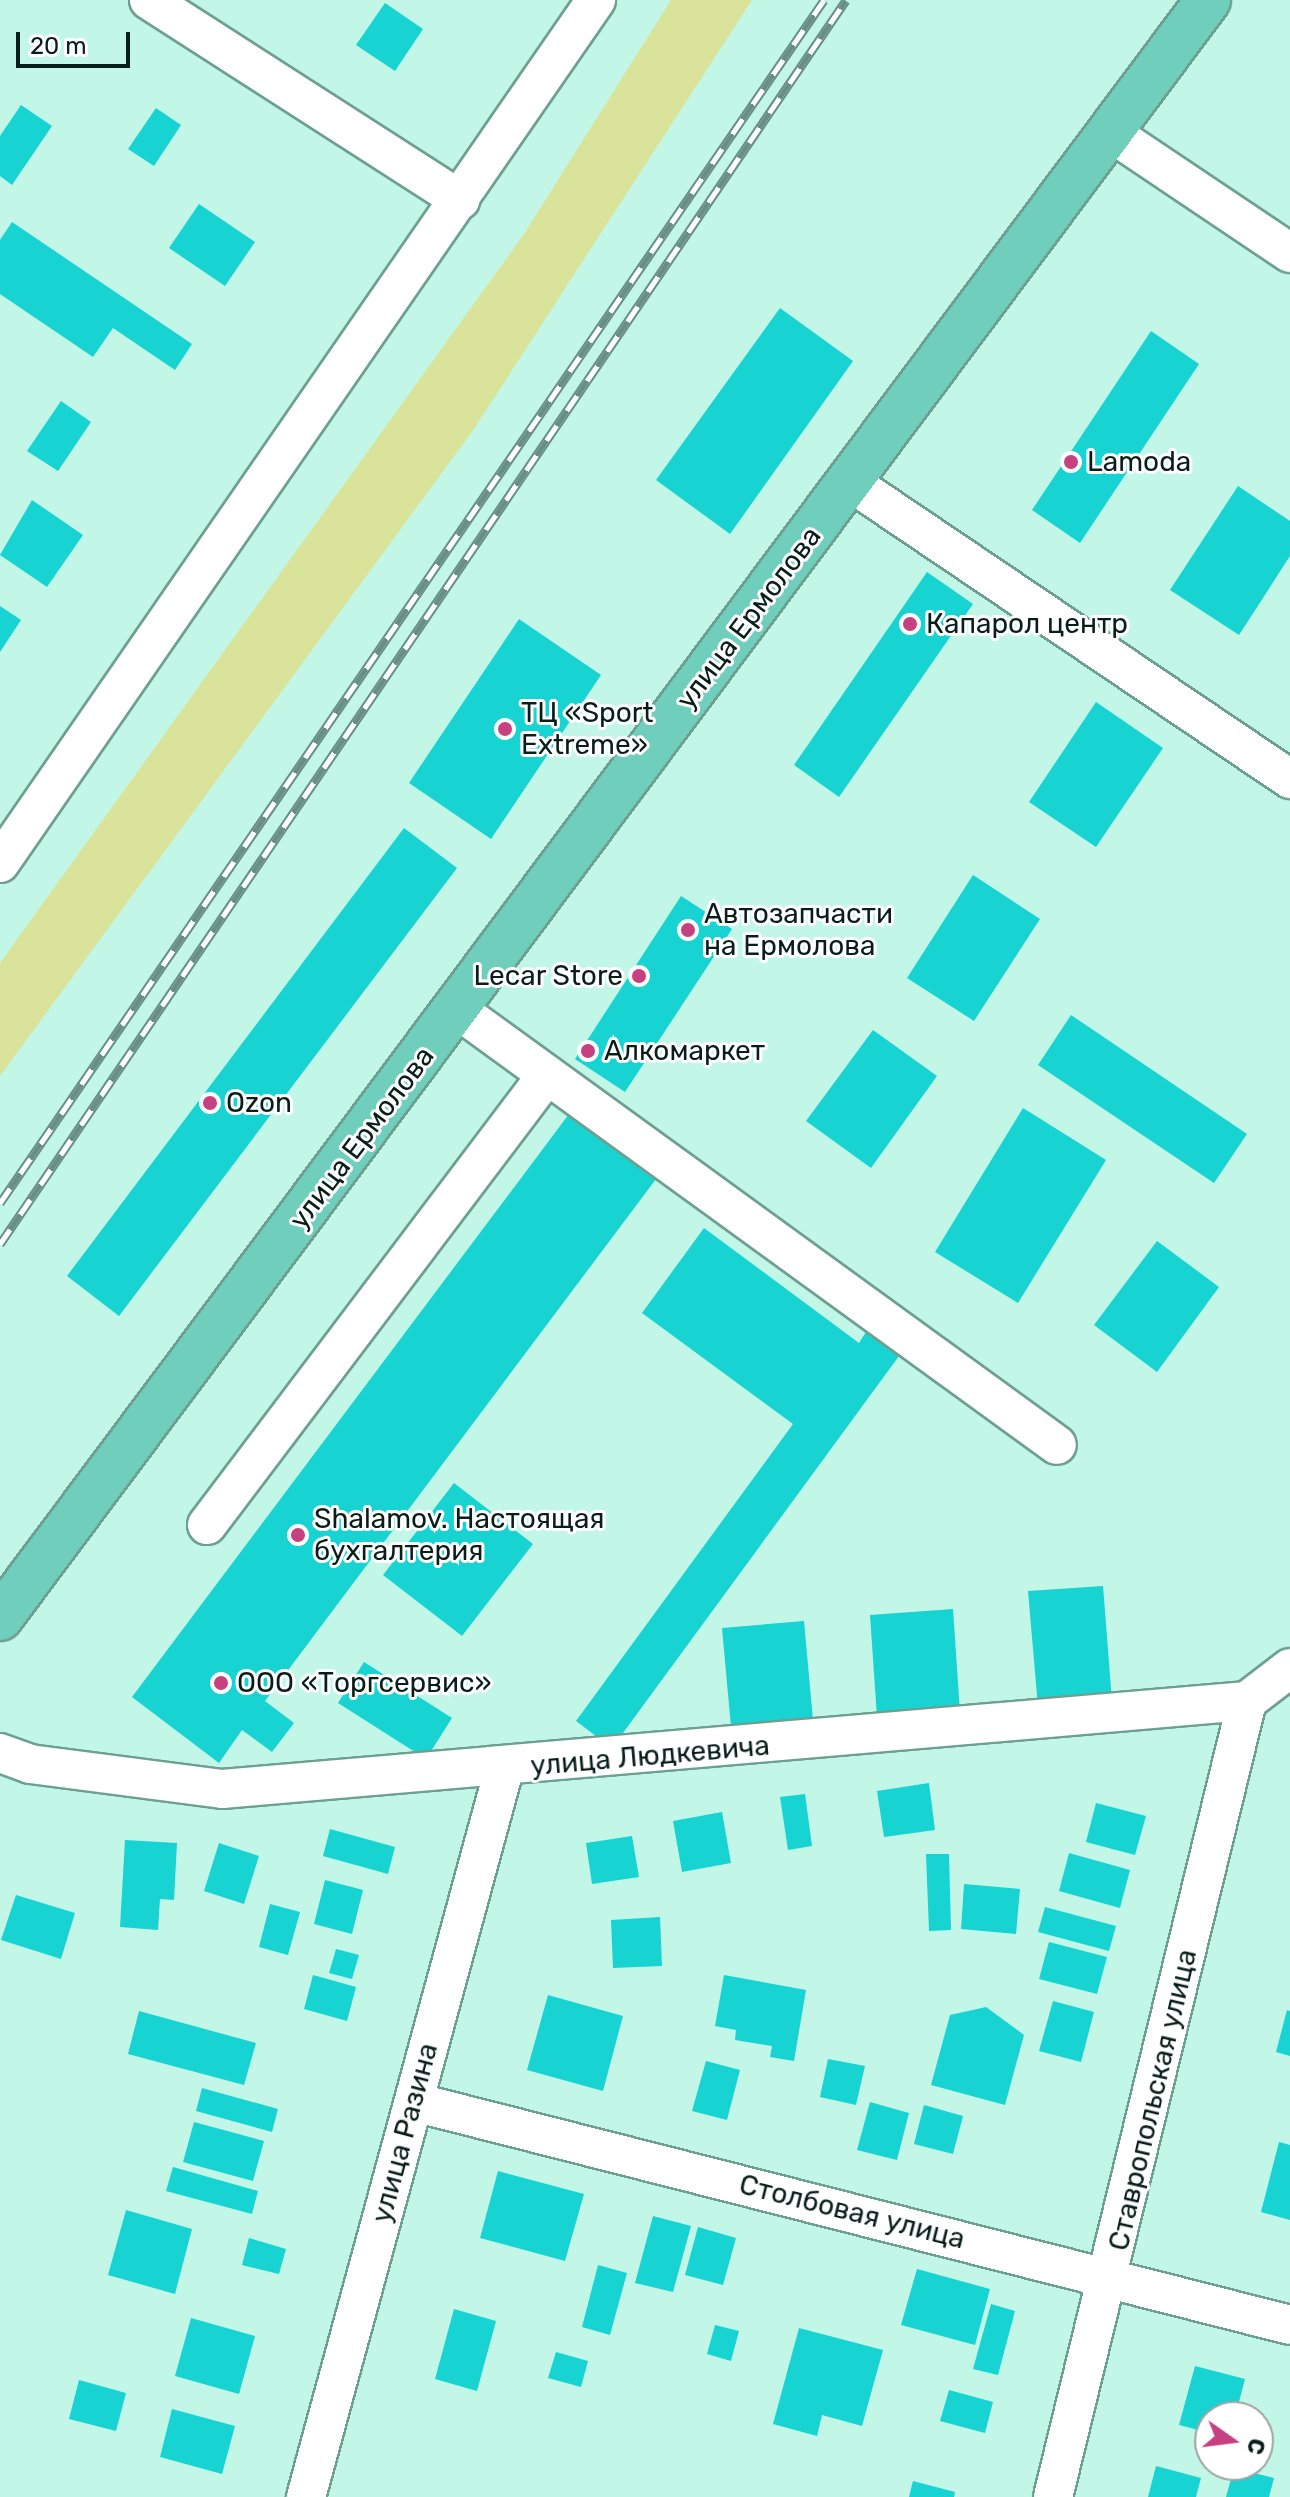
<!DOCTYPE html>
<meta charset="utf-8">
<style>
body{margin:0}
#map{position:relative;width:1290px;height:2497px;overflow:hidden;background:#c2f7e7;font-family:Rubik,sans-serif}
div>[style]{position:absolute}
.green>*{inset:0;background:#d9e399}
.building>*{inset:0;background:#17d3d2}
.roads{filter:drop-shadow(2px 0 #6ea091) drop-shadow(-2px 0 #6ea091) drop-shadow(0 2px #6ea091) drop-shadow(0 -2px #6ea091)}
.minor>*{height:38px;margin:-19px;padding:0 19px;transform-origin:19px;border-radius:19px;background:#fff}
.major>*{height:44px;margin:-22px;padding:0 22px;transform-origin:22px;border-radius:22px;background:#70cebd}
.rail>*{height:9px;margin-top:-4.5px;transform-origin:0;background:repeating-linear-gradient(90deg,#fff 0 18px,#698f84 0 36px);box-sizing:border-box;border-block:2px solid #698f84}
.dots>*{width:22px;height:22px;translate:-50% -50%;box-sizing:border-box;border:4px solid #fff;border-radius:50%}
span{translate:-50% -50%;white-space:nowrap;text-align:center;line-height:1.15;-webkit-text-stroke:6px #fff;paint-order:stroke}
.poi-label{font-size:28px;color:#091e19}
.left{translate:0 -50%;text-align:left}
.right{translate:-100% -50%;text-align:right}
.street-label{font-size:28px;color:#091e19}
.north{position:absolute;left:1194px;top:2401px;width:80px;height:80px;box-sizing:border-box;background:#fff;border:2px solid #9da5a3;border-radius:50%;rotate:104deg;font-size:22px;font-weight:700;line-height:32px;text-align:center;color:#091e19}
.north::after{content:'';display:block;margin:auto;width:28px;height:36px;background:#c74181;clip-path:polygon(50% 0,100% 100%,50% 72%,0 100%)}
.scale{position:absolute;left:16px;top:32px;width:114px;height:36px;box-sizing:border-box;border:4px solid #091e19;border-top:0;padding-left:10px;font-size:24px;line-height:28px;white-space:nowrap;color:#091e19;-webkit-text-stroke:6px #fff;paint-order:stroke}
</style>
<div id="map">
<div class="green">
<i style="clip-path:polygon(671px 0,752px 0,474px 429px,0 1076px,0 963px,524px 234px)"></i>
</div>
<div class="building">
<i style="clip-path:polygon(385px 3px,423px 29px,395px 71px,356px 45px)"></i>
<i style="clip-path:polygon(21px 105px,52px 126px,12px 185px,0 176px,0 136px)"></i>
<i style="clip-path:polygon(156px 108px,181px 125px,154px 166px,128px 149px)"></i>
<i style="clip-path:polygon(199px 204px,255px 242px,225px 286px,169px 248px)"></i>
<i style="clip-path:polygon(12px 222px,192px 344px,175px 370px,113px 328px,93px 357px,0 294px,0 240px)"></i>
<i style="clip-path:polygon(780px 308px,853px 361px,730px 534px,656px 480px)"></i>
<i style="clip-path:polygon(1151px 331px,1199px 364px,1080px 543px,1032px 510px)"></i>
<i style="clip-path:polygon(61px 401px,91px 422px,58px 471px,27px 451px)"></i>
<i style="clip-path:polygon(1238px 486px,1290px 521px,1290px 556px,1239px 635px,1170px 590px)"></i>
<i style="clip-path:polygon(32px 500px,83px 535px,47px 587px,0 555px)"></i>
<i style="clip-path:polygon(927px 572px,973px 604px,839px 797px,794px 765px)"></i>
<i style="clip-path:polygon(0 606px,21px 620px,0 652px)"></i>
<i style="clip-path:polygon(519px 619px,601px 675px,491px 839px,409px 783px)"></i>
<i style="clip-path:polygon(1096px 702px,1163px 748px,1096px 847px,1029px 802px)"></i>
<i style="clip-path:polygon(404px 828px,457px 868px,119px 1316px,67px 1276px)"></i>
<i style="clip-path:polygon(973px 875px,1040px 919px,974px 1021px,907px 978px)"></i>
<i style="clip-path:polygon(681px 896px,732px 929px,625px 1092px,575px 1059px)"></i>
<i style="clip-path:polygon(1071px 1015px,1247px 1134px,1214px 1183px,1038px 1065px)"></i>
<i style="clip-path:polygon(873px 1030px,937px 1076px,871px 1168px,806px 1121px)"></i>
<i style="clip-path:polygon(1023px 1108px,1106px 1160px,1018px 1303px,935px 1252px)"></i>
<i style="clip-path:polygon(569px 1114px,656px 1179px,265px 1701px,294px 1723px,272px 1752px,242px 1730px,219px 1763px,132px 1697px)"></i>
<i style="clip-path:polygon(704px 1228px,859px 1343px,866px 1332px,899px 1356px,612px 1748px,576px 1721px,793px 1424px,642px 1313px)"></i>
<i style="clip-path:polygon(1157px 1241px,1219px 1287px,1157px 1372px,1094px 1325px)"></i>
<i style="clip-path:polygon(454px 1483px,533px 1544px,462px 1636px,383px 1575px)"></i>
<i style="clip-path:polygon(1103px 1586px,1112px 1701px,1038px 1707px,1028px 1591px)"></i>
<i style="clip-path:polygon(953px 1609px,960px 1712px,877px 1717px,870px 1615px)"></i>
<i style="clip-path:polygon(804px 1621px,813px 1720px,731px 1727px,722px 1628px)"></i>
<i style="clip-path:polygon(364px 1662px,452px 1718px,426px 1759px,338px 1703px)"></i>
<i style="clip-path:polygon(929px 1783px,935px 1830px,884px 1837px,877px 1791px)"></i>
<i style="clip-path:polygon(805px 1794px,812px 1846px,788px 1850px,780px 1797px)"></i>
<i style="clip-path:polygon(1096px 1803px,1146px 1816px,1135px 1855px,1086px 1842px)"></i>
<i style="clip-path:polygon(722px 1812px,731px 1863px,682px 1872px,673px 1821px)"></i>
<i style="clip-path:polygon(330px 1829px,395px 1847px,388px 1874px,323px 1856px)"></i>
<i style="clip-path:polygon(632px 1836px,639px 1877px,592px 1884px,586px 1843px)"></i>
<i style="clip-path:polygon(125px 1840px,177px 1843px,174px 1900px,160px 1899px,158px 1930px,120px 1927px)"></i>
<i style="clip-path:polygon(219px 1843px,259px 1856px,244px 1904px,204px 1891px)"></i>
<i style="clip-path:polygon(1069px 1853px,1130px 1870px,1120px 1908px,1059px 1891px)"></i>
<i style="clip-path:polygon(926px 1854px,949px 1854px,951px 1930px,929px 1931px)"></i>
<i style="clip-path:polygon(325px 1880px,363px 1890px,352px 1934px,314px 1924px)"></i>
<i style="clip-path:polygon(964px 1884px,1020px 1889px,1016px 1934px,961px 1929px)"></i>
<i style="clip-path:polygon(16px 1895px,75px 1913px,61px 1959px,1px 1940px)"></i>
<i style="clip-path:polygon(270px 1904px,300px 1912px,288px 1955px,259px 1947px)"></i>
<i style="clip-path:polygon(1045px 1907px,1116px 1926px,1109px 1951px,1038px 1932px)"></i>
<i style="clip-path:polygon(660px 1917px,662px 1966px,613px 1968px,611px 1920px)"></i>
<i style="clip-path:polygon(1049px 1942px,1107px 1957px,1097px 1994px,1039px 1979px)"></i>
<i style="clip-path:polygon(336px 1949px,359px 1955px,352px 1979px,329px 1973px)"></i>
<i style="clip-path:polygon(313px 1975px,356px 1987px,347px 2021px,304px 2009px)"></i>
<i style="clip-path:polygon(724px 1975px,806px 1990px,794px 2061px,770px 2057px,772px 2046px,735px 2040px,736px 2030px,715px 2026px)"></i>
<i style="clip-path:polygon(548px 1995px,623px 2016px,603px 2091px,527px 2070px)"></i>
<i style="clip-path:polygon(1053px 2001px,1094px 2012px,1081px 2062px,1039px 2051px)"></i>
<i style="clip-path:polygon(986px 2007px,1024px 2035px,1005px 2105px,931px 2085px,950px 2015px)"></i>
<i style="clip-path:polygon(1287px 2010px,1290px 2011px,1290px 2056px,1276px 2052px)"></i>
<i style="clip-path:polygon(139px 2011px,256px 2043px,244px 2085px,128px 2054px)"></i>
<i style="clip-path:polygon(828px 2059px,865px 2066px,856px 2105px,820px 2097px)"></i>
<i style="clip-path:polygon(706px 2061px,740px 2070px,727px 2120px,692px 2111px)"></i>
<i style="clip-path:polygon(202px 2088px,278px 2109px,272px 2132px,196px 2111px)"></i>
<i style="clip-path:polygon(870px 2102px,909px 2113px,897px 2160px,857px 2150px)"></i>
<i style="clip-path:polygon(924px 2105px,963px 2116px,953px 2154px,914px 2144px)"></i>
<i style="clip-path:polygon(194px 2122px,264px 2141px,253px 2181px,183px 2162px)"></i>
<i style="clip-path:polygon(1279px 2142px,1290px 2145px,1290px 2220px,1261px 2212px)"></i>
<i style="clip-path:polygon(173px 2167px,258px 2191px,252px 2214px,166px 2191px)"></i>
<i style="clip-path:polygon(498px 2171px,584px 2194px,565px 2261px,480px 2238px)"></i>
<i style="clip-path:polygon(126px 2210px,192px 2229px,175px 2294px,108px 2275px)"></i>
<i style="clip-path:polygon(653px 2216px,691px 2226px,673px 2292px,635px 2283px)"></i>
<i style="clip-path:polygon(698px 2227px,736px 2238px,723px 2285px,685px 2275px)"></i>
<i style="clip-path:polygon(249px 2238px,286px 2249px,279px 2274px,242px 2265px)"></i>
<i style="clip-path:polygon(598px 2265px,627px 2273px,610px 2335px,582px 2327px)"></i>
<i style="clip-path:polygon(917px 2269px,990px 2289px,975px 2345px,901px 2325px)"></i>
<i style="clip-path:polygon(991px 2304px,1015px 2311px,998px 2375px,973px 2369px)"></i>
<i style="clip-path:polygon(454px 2309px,496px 2321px,477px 2391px,435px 2379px)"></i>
<i style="clip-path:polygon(191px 2318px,255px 2336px,239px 2394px,175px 2376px)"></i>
<i style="clip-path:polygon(715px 2325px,739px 2331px,731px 2361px,707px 2354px)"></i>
<i style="clip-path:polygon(799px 2328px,883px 2350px,862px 2426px,822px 2415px,817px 2436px,773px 2424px)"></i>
<i style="clip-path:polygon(556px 2352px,588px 2361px,581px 2387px,548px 2378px)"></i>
<i style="clip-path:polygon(1195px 2366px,1245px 2379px,1235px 2417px,1210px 2417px,1210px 2433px,1179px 2425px)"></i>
<i style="clip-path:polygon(79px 2380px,126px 2393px,116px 2431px,69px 2419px)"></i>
<i style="clip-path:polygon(949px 2390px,993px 2402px,985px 2433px,940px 2421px)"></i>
<i style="clip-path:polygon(172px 2409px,235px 2426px,222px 2474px,160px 2457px)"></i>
<i style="clip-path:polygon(1156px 2466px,1201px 2478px,1196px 2497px,1148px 2497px)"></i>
<i style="clip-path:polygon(1234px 2468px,1274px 2478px,1269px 2497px,1226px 2497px)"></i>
<i style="clip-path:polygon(913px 2481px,955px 2492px,954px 2497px,909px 2497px)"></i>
</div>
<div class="roads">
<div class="minor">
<i style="left:149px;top:0;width:370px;rotate:32.7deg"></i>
<i style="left:1110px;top:132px;width:217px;rotate:33.9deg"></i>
<i style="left:850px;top:482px;width:531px;rotate:34.02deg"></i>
<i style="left:0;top:863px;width:1049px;rotate:-55.37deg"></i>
<i style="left:458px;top:1010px;width:740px;rotate:35.99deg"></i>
<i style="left:207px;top:1525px;width:564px;rotate:-52.93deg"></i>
<i style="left:0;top:1753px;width:32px;rotate:20deg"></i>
<i style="left:30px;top:1764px;width:194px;rotate:7.4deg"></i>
<i style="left:222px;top:1789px;width:1029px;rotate:-4.91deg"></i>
<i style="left:1247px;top:1701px;width:54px;rotate:-37.5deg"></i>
<i style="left:414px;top:2102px;width:904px;rotate:14.28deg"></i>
<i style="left:306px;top:2497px;width:754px;rotate:-74.78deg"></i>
<i style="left:1053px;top:2497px;width:819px;rotate:-76.3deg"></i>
</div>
<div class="major">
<i style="left:0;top:1618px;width:2019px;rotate:-53.25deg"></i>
</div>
</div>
<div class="rail">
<i style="left:0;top:1203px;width:1458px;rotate:-55.59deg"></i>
<i style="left:0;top:1244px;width:1504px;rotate:-55.78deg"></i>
</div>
<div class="dots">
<i style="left:1071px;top:462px;background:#c74181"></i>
<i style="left:910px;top:624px;background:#c74181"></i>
<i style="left:505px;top:729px;background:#c74181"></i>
<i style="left:688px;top:930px;background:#c74181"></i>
<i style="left:639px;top:976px;background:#c74181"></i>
<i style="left:588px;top:1051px;background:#c74181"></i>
<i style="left:210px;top:1103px;background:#c74181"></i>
<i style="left:298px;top:1535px;background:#c74181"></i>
<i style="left:221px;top:1683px;background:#c74181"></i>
</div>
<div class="poi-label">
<span class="left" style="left:1087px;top:462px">Lamoda</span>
<span class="left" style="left:926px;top:624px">Капарол центр</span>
<span class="left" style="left:521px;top:729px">ТЦ «Sport<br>Extreme»</span>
<span class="left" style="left:704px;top:930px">Автозапчасти<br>на Ермолова</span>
<span class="right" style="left:623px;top:976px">Lecar Store</span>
<span class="left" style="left:604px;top:1051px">Алкомаркет</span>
<span class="left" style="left:226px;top:1103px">Ozon</span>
<span class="left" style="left:314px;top:1535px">Shalamov. Настоящая<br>бухгалтерия</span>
<span class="left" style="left:237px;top:1683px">ООО «Торгсервис»</span>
</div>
<div class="street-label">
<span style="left:749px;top:618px;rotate:-53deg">улица Ермолова</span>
<span style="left:362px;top:1138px;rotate:-53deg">улица Ермолова</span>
<span style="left:650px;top:1756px;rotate:-5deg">улица Людкевича</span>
<span style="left:1153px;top:2100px;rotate:-77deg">Ставропольская улица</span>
<span style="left:405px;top:2133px;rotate:-75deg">улица Разина</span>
<span style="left:852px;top:2212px;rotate:14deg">Столбовая улица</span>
</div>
<div class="north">С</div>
<div class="scale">20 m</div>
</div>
